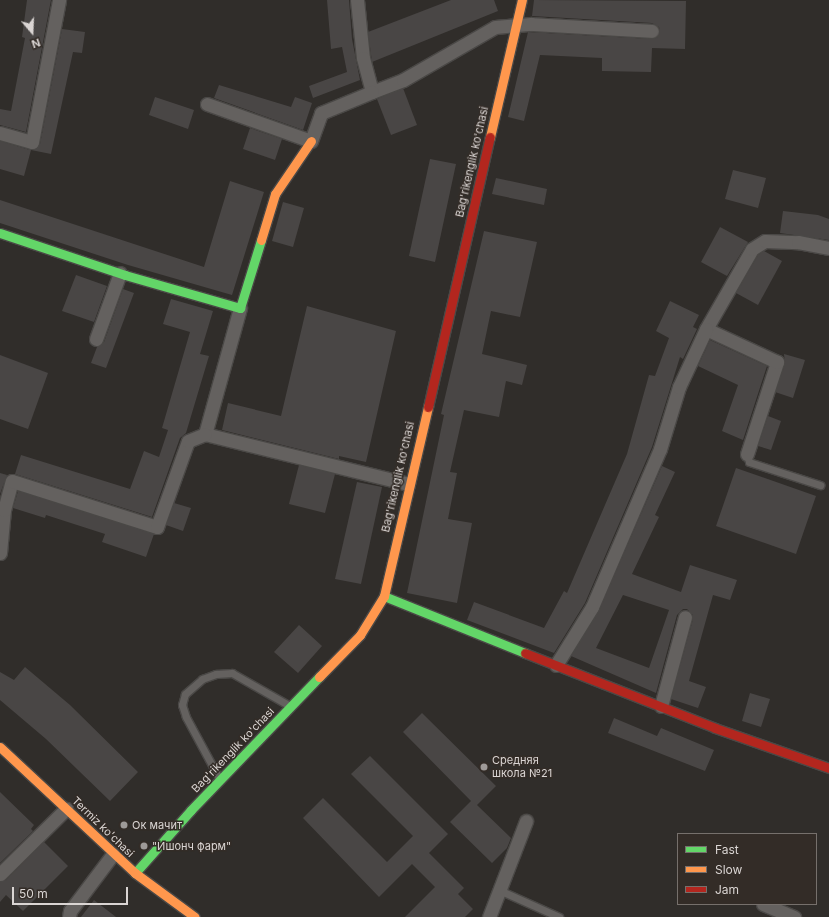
<!DOCTYPE html>
<meta charset="utf-8">
<style>
body{margin:0}
#map{position:relative;width:829px;height:917px;overflow:hidden;background:#302d2a;font-family:Inter,sans-serif}
div>[style]{position:absolute}
.building>*{inset:0;background:#494645}
.roads{filter:drop-shadow(1px 0 #4a4846) drop-shadow(-1px 0 #4a4846) drop-shadow(0 1px #4a4846) drop-shadow(0 -1px #4a4846)}
.lane>*{height:7px;margin:-3.5px;padding:0 3.5px;transform-origin:3.5px;border-radius:3.5px;background:#64615f}
.street>*{height:13px;margin:-6.5px;padding:0 6.5px;transform-origin:6.5px;border-radius:6.5px;background:#64615f}
.fast>*{height:9px;margin:-4.5px;padding:0 4.5px;transform-origin:4.5px;border-radius:4.5px;background:#63d668}
.slow>*{height:9px;margin:-4.5px;padding:0 4.5px;transform-origin:4.5px;border-radius:4.5px;background:#ff974d}
.jam>*{height:9px;margin:-4.5px;padding:0 4.5px;transform-origin:4.5px;border-radius:4.5px;background:#b3261e}
.dots>*{width:11px;height:11px;translate:-50% -50%;box-sizing:border-box;border:2px solid #332c27;border-radius:50%}
span{translate:-50% -50%;white-space:nowrap;text-align:center;line-height:1.15;-webkit-text-stroke:3px #332c27;paint-order:stroke}
.street-label{font-size:11px;color:#dad5d3}
.poi-label{font-size:11px;color:#dad5d3}
.left{translate:0 -50%;text-align:left}
.legend{position:absolute;left:677px;top:833px;width:140px;height:72px;box-sizing:border-box;background:#332c27;border:1px solid #76706c;margin:0;padding:5px 7px;list-style:none;font-size:12px;color:#dad5d3}
.legend li{display:flex;align-items:center;gap:8px;height:20px}
.legend b{width:20px;border:1px solid #76706c}
.north{position:absolute;left:12px;top:12px;width:40px;height:40px;-webkit-text-stroke:3px #332c27;paint-order:stroke;rotate:161deg;font-size:11px;font-weight:700;line-height:16px;text-align:center;color:#dad5d3}
.north::after{content:'';display:block;margin:auto;width:14px;height:18px;background:#dad5d3;clip-path:polygon(50% 0,100% 100%,50% 72%,0 100%)}
.scale{position:absolute;left:12px;top:887px;width:116px;height:18px;box-sizing:border-box;border:2px solid #dad5d3;border-top:0;padding-left:5px;font-size:12px;line-height:14px;white-space:nowrap;color:#dad5d3;-webkit-text-stroke:3px #332c27;paint-order:stroke}
</style>
<div id="map">
<div class="building">
<i style="clip-path:polygon(27px 0,51px 0,26px 132px,0 125px,0 109px,11px 111px,25px 38px,22px 37px)"></i>
<i style="clip-path:polygon(327px 0,349px 0,352px 39px,360px 80px,313px 98px,309px 86px,347px 72px,342px 47px,331px 49px)"></i>
<i style="clip-path:polygon(451px 0,494px 0,498px 11px,372px 62px,368px 32px)"></i>
<i style="clip-path:polygon(534px 0,686px 1px,685px 49px,652px 48px,651px 72px,602px 71px,602px 58px,540px 55px,524px 121px,508px 117px,528px 32px,652px 39px,656px 38px,660px 32px,659px 27px,652px 23px,532px 16px)"></i>
<i style="clip-path:polygon(62px 29px,85px 32px,82px 53px,73px 52px,51px 154px,31px 150px,24px 176px,0 169px,0 141px,30px 150px,35px 150px,40px 144px)"></i>
<i style="clip-path:polygon(219px 85px,291px 107px,295px 97px,312px 103px,303px 130px,214px 98px)"></i>
<i style="clip-path:polygon(403px 88px,417px 125px,391px 135px,377px 99px)"></i>
<i style="clip-path:polygon(155px 97px,194px 110px,188px 129px,149px 115px)"></i>
<i style="clip-path:polygon(250px 128px,282px 139px,275px 160px,243px 149px)"></i>
<i style="clip-path:polygon(430px 159px,456px 164px,435px 262px,409px 256px)"></i>
<i style="clip-path:polygon(733px 170px,766px 178px,758px 208px,725px 199px)"></i>
<i style="clip-path:polygon(496px 178px,547px 189px,544px 205px,492px 194px)"></i>
<i style="clip-path:polygon(230px 181px,264px 192px,232px 295px,128px 265px,0 223px,0 200px,204px 267px)"></i>
<i style="clip-path:polygon(283px 202px,304px 208px,293px 247px,272px 241px)"></i>
<i style="clip-path:polygon(783px 211px,818px 215px,829px 219px,829px 240px,780px 233px)"></i>
<i style="clip-path:polygon(720px 227px,748px 242px,727px 276px,701px 262px)"></i>
<i style="clip-path:polygon(484px 231px,537px 242px,520px 317px,491px 311px,482px 354px,527px 365px,522px 385px,506px 381px,499px 417px,464px 410px,450px 472px,457px 473px,448px 519px,472px 523px,457px 603px,407px 593px,444px 415px,441px 414px)"></i>
<i style="clip-path:polygon(764px 251px,782px 261px,758px 305px,736px 293px,758px 255px)"></i>
<i style="clip-path:polygon(76px 275px,107px 286px,94px 322px,62px 311px)"></i>
<i style="clip-path:polygon(123px 289px,134px 293px,106px 368px,91px 363px,97px 347px,104px 342px)"></i>
<i style="clip-path:polygon(171px 299px,213px 311px,200px 354px,209px 356px,186px 433px,180px 438px,152px 517px,15px 474px,21px 455px,130px 489px,144px 451px,159px 457px,168px 430px,162px 428px,190px 332px,163px 324px)"></i>
<i style="clip-path:polygon(670px 301px,699px 315px,693px 327px,697px 329px,683px 359px,680px 357px,652px 447px,585px 603px,554px 653px,467px 620px,474px 602px,544px 628px,564px 591px,567px 593px,627px 454px,649px 375px,655px 376px,669px 338px,656px 331px)"></i>
<i style="clip-path:polygon(307px 306px,396px 331px,366px 462px,339px 456px,339px 459px,222px 430px,228px 403px,281px 416px)"></i>
<i style="clip-path:polygon(710px 340px,767px 366px,743px 440px,722px 431px,738px 385px,698px 366px)"></i>
<i style="clip-path:polygon(784px 354px,805px 360px,793px 398px,775px 392px,785px 364px)"></i>
<i style="clip-path:polygon(0 355px,48px 373px,28px 429px,0 419px)"></i>
<i style="clip-path:polygon(768px 416px,781px 421px,771px 450px,758px 446px)"></i>
<i style="clip-path:polygon(299px 465px,335px 474px,325px 513px,289px 504px)"></i>
<i style="clip-path:polygon(evenodd,662px 466px,675px 472px,655px 515px,659px 517px,632px 574px,681px 592px,690px 565px,737px 580px,730px 600px,713px 595px,689px 681px,706px 687px,698px 708px,671px 699px,693px 619px,693px 615px,687px 609px,683px 609px,677px 615px,656px 693px,571px 656px,599px 610px,662px 466px,623px 595px,669px 610px,649px 668px,596px 648px,623px 595px)"></i>
<i style="clip-path:polygon(736px 468px,816px 496px,796px 554px,716px 526px)"></i>
<i style="clip-path:polygon(0 473px,7px 475px,0 494px)"></i>
<i style="clip-path:polygon(357px 482px,382px 487px,361px 584px,335px 579px)"></i>
<i style="clip-path:polygon(18px 491px,154px 534px,146px 557px,102px 542px,105px 534px,46px 515px,45px 518px,13px 508px)"></i>
<i style="clip-path:polygon(174px 503px,191px 508px,183px 531px,166px 525px)"></i>
<i style="clip-path:polygon(299px 625px,322px 646px,298px 673px,274px 652px)"></i>
<i style="clip-path:polygon(25px 667px,70px 705px,138px 772px,110px 801px,46px 739px,0 700px,0 672px,14px 680px)"></i>
<i style="clip-path:polygon(750px 693px,770px 699px,761px 727px,742px 721px)"></i>
<i style="clip-path:polygon(422px 713px,496px 786px,477px 805px,511px 838px,507px 848px,492px 863px,450px 822px,471px 801px,403px 732px)"></i>
<i style="clip-path:polygon(614px 718px,657px 736px,661px 728px,714px 750px,705px 771px,608px 733px)"></i>
<i style="clip-path:polygon(370px 756px,448px 834px,429px 853px,464px 888px,458px 894px,473px 909px,465px 917px,405px 917px,435px 887px,412px 864px,379px 897px,303px 818px,323px 798px,387px 862px,413px 836px,351px 774px)"></i>
<i style="clip-path:polygon(0 792px,34px 825px,31px 829px,33px 831px,0 863px)"></i>
<i style="clip-path:polygon(44px 842px,68px 866px,23px 911px,6px 895px,0 902px,0 882px,6px 880px)"></i>
<i style="clip-path:polygon(94px 900px,116px 917px,81px 917px)"></i>
</div>
<div class="roads">
<div class="lane">
<i style="left:747px;top:454px;width:8px;rotate:76deg"></i>
<i style="left:749px;top:462px;width:75px;rotate:17.9deg"></i>
<i style="left:220px;top:780px;width:72px;rotate:-118.4deg"></i>
<i style="left:186px;top:717px;width:13px;rotate:-108deg"></i>
<i style="left:182px;top:705px;width:11px;rotate:-75deg"></i>
<i style="left:185px;top:694px;width:23px;rotate:-41deg"></i>
<i style="left:202px;top:679px;width:15px;rotate:-20deg"></i>
<i style="left:216px;top:674px;width:16px;rotate:-4deg"></i>
<i style="left:232px;top:673px;width:67px;rotate:29.6deg"></i>
<i style="left:499px;top:890px;width:66px;rotate:24.2deg"></i>
</div>
<div class="street">
<i style="left:357px;top:0;width:58px;rotate:84.1deg"></i>
<i style="left:363px;top:58px;width:35px;rotate:75deg"></i>
<i style="left:372px;top:92px;width:33px;rotate:-21deg"></i>
<i style="left:403px;top:80px;width:106px;rotate:-29.9deg"></i>
<i style="left:495px;top:27px;width:36px;rotate:-5deg"></i>
<i style="left:531px;top:24px;width:121px;rotate:3.3deg"></i>
<i style="left:207px;top:104px;width:110px;rotate:19.6deg"></i>
<i style="left:311px;top:141px;width:30px;rotate:-70deg"></i>
<i style="left:321px;top:113px;width:55px;rotate:-22.4deg"></i>
<i style="left:0;top:133px;width:33px;rotate:16deg"></i>
<i style="left:32px;top:142px;width:145px;rotate:-79.2deg"></i>
<i style="left:240px;top:308px;width:131px;rotate:105.5deg"></i>
<i style="left:205px;top:434px;width:209px;rotate:13.8deg"></i>
<i style="left:96px;top:339px;width:70px;rotate:-70deg"></i>
<i style="left:747px;top:454px;width:97px;rotate:-71.9deg"></i>
<i style="left:777px;top:362px;width:78px;rotate:-155.1deg"></i>
<i style="left:706px;top:329px;width:92px;rotate:-60.1deg"></i>
<i style="left:752px;top:249px;width:15px;rotate:-32deg"></i>
<i style="left:765px;top:241px;width:33px;rotate:2deg"></i>
<i style="left:798px;top:242px;width:32px;rotate:11deg"></i>
<i style="left:0;top:553px;width:43px;rotate:-84.7deg"></i>
<i style="left:4px;top:510px;width:30px;rotate:-75deg"></i>
<i style="left:12px;top:481px;width:152px;rotate:17.6deg"></i>
<i style="left:157px;top:527px;width:91px;rotate:-70.2deg"></i>
<i style="left:188px;top:441px;width:18px;rotate:-22deg"></i>
<i style="left:556px;top:665px;width:68px;rotate:-58.2deg"></i>
<i style="left:592px;top:607px;width:172px;rotate:-66.7deg"></i>
<i style="left:660px;top:449px;width:65px;rotate:-73deg"></i>
<i style="left:679px;top:387px;width:64px;rotate:-65deg"></i>
<i style="left:661px;top:706px;width:92px;rotate:-74.9deg"></i>
<i style="left:0;top:874px;width:93px;rotate:-44.6deg"></i>
<i style="left:763px;top:904px;width:34px;rotate:23deg"></i>
<i style="left:69px;top:917px;width:6px;rotate:-81deg"></i>
<i style="left:70px;top:911px;width:71px;rotate:-53deg"></i>
<i style="left:489px;top:917px;width:103px;rotate:-68.9deg"></i>
</div>
<div class="fast">
<i style="left:0;top:233px;width:132px;rotate:18.6deg"></i>
<i style="left:125px;top:275px;width:120px;rotate:16deg"></i>
<i style="left:240px;top:308px;width:71px;rotate:-72.8deg"></i>
<i style="left:384px;top:596px;width:152px;rotate:22deg"></i>
<i style="left:135px;top:873px;width:84px;rotate:-48.4deg"></i>
<i style="left:191px;top:810px;width:185px;rotate:-46.1deg"></i>
</div>
<div class="slow">
<i style="left:490px;top:137px;width:141px;rotate:-76.9deg"></i>
<i style="left:261px;top:240px;width:48px;rotate:-73.1deg"></i>
<i style="left:275px;top:194px;width:64px;rotate:-55.8deg"></i>
<i style="left:319px;top:677px;width:59px;rotate:-45.7deg"></i>
<i style="left:360px;top:635px;width:46px;rotate:-58.4deg"></i>
<i style="left:384px;top:596px;width:194px;rotate:-76.9deg"></i>
<i style="left:0;top:747px;width:185px;rotate:43deg"></i>
<i style="left:135px;top:873px;width:74px;rotate:36.3deg"></i>
</div>
<div class="jam">
<i style="left:428px;top:407px;width:277px;rotate:-77.1deg"></i>
<i style="left:525px;top:653px;width:204px;rotate:21.5deg"></i>
<i style="left:715px;top:728px;width:121px;rotate:19.3deg"></i>
</div>
</div>
<div class="dots">
<i style="left:484px;top:767px;background:#9e9a98"></i>
<i style="left:124px;top:825px;background:#9e9a98"></i>
<i style="left:144px;top:846px;background:#9e9a98"></i>
</div>
<div class="street-label">
<span style="left:472px;top:162px;rotate:-77deg">Bag'rikenglik ko'chasi</span>
<span style="left:398px;top:477px;rotate:-77deg">Bag'rikenglik ko'chasi</span>
<span style="left:233px;top:750px;rotate:-46deg">Bag'rikenglik ko'chasi</span>
<span style="left:103px;top:827px;rotate:44deg">Termiz ko'chasi</span>
</div>
<div class="poi-label">
<span class="left" style="left:492px;top:767px">Средняя<br>школа №21</span>
<span class="left" style="left:132px;top:825px">Ок мачит</span>
<span class="left" style="left:152px;top:846px">"Ишонч фарм"</span>
</div>
<ul class="legend">
<li><b style="height:5px;background:#63d668"></b>Fast</li>
<li><b style="height:5px;background:#ff974d"></b>Slow</li>
<li><b style="height:5px;background:#b3261e"></b>Jam</li>
</ul>
<div class="north">N</div>
<div class="scale">50 m</div>
</div>
